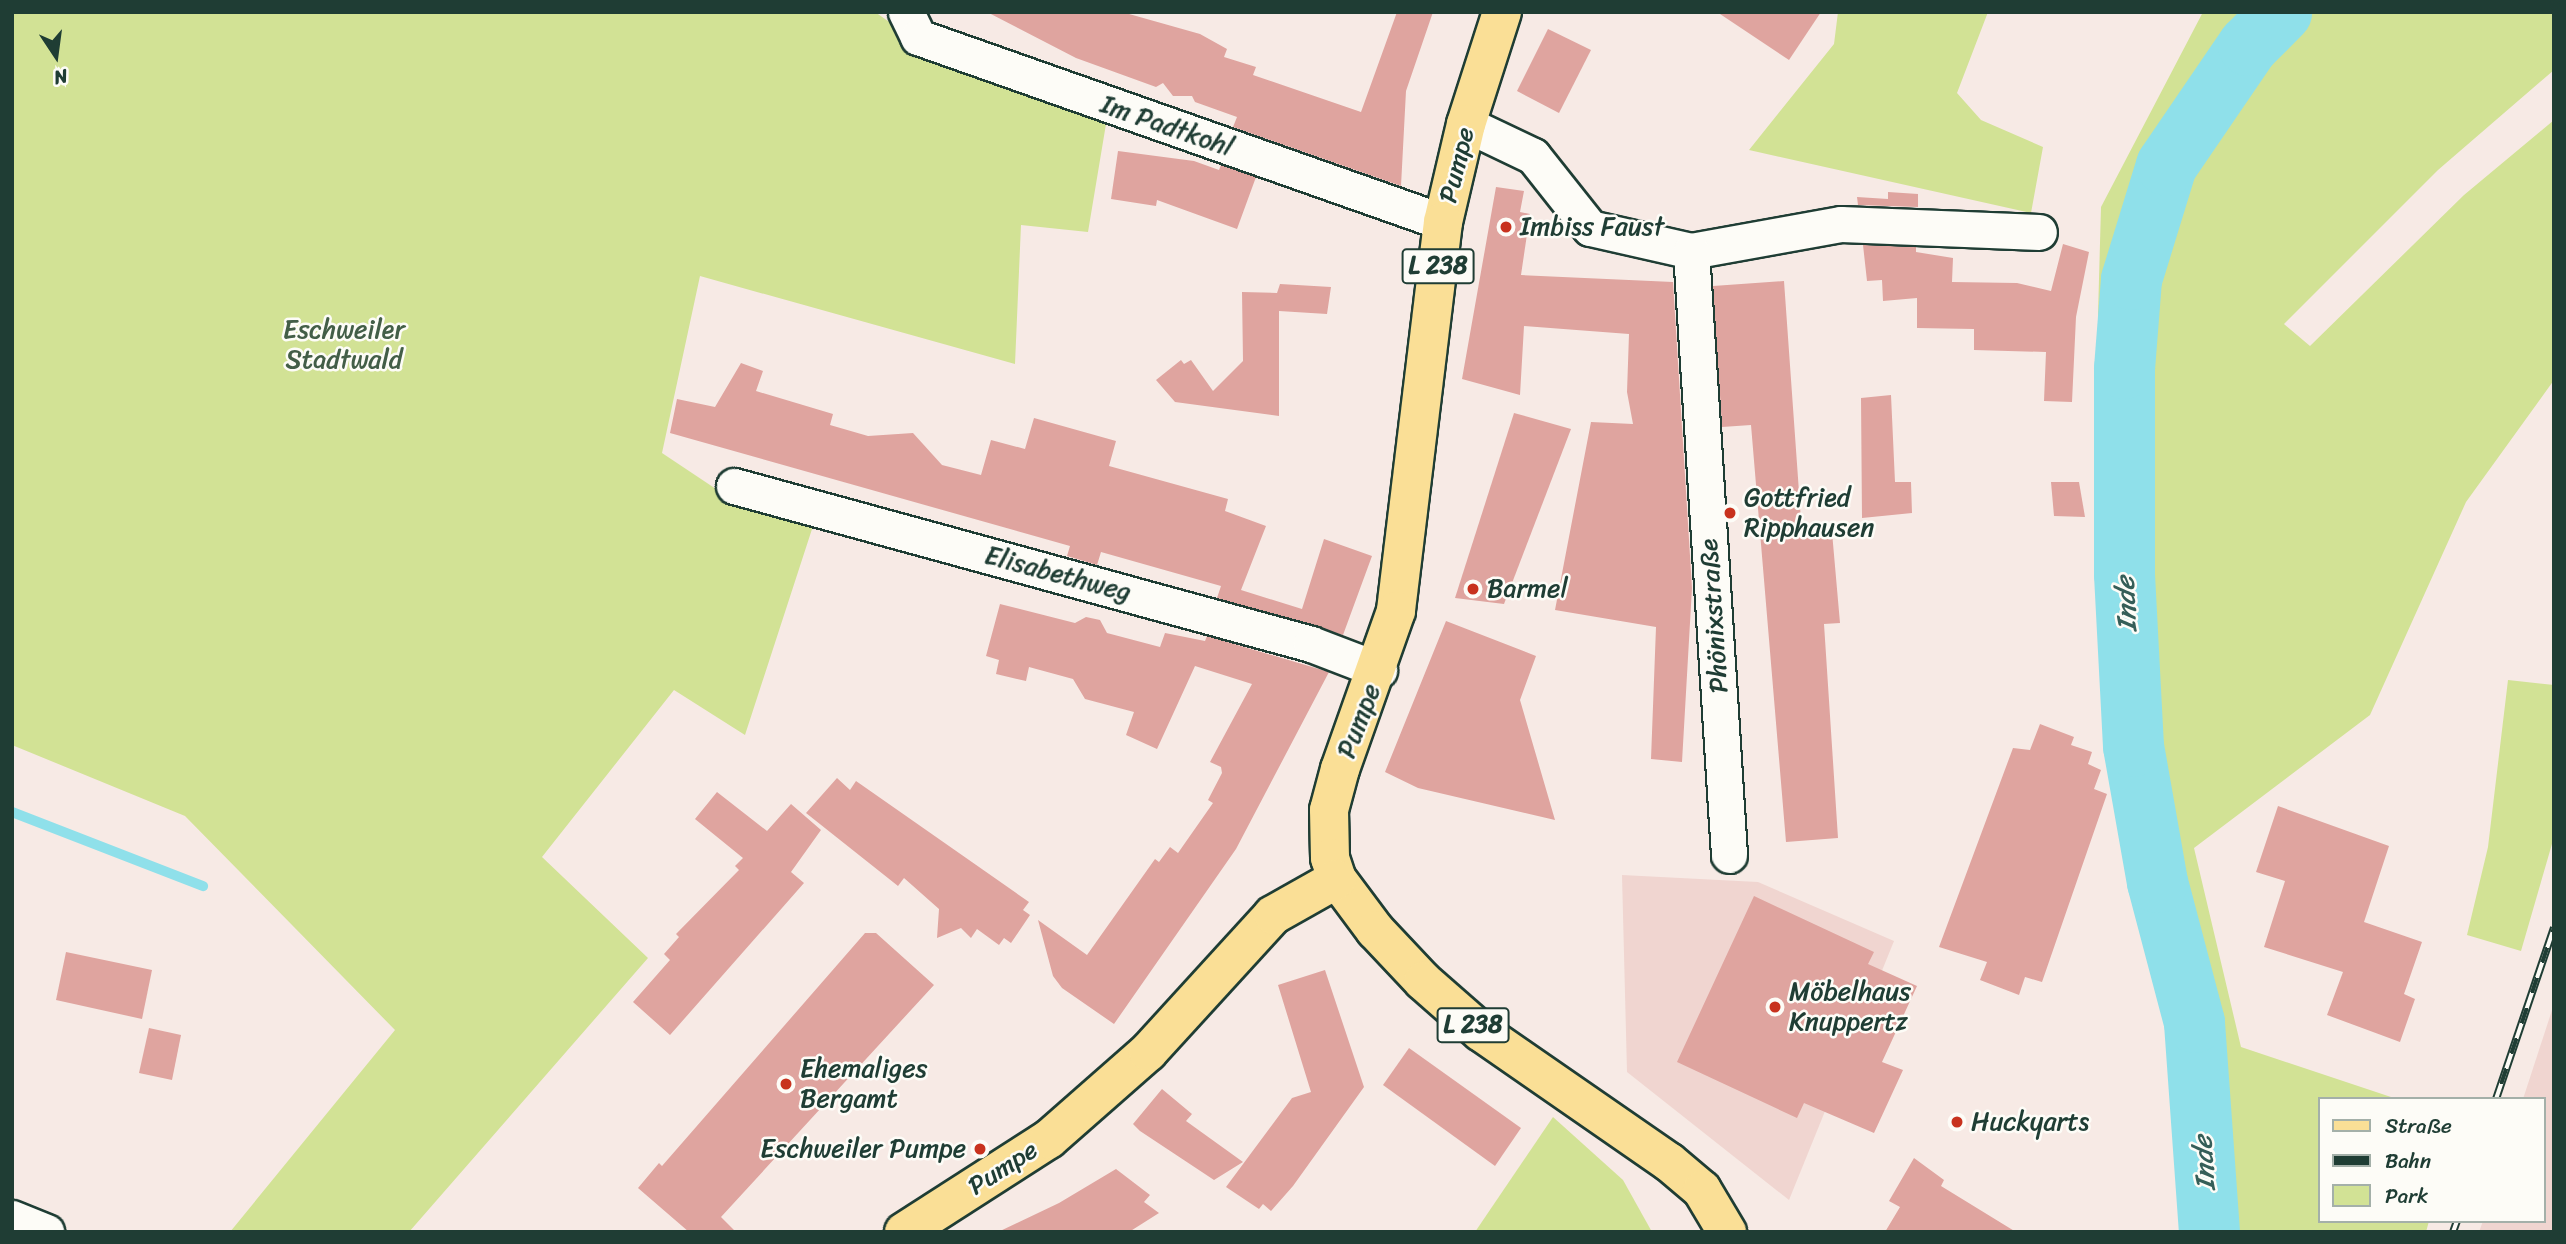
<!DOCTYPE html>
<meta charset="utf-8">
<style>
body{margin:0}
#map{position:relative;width:2566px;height:1244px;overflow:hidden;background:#f7eae5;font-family:Sriracha,sans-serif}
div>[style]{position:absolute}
.built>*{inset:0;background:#f0d5d0}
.green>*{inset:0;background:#d2e295}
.stream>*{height:10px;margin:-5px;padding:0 5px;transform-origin:5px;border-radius:5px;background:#8fe0ea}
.river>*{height:61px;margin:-30.5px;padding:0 30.5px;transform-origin:30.5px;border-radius:30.5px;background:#8fe0ea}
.building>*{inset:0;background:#dfa49f}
.roads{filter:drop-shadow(2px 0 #1f3d34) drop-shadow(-2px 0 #1f3d34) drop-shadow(0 2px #1f3d34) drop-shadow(0 -2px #1f3d34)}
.minor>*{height:35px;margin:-17.5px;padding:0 17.5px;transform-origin:17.5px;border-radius:17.5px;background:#fdfcf7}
.major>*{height:38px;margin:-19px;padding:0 19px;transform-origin:19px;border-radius:19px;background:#fadf96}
.rail>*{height:8px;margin-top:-4px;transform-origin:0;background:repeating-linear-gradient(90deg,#fdfcf7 0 16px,#1f3d34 0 32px);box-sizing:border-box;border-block:2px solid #1f3d34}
.dots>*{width:19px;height:19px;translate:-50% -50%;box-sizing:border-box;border:4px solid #fdfcf7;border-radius:50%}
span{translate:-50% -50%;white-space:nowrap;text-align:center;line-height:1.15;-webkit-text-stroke:5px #fdfcf7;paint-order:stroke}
.shield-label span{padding:2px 5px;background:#fdfcf7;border:2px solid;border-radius:5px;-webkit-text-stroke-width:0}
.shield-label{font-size:24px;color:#1f3d34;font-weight:700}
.street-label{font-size:26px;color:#1f3d34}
.poi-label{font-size:26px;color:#1f3d34}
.left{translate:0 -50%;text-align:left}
.right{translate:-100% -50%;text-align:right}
.park-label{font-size:26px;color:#435e47}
.water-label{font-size:28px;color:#355e58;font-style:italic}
.frame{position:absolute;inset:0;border:14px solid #1f3d34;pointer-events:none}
.legend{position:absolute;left:2318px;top:1097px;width:228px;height:126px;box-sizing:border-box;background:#fdfcf7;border:2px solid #a4b0a9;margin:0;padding:9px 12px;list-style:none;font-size:21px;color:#1f3d34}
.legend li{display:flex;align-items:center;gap:14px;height:35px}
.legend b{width:35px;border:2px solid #a4b0a9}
.north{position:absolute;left:21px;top:21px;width:70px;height:70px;-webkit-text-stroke:5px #fdfcf7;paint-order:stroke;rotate:167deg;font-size:19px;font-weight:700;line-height:28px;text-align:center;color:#1f3d34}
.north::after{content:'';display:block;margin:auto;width:24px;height:32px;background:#1f3d34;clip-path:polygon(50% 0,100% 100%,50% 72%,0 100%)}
</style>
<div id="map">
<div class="built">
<i style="clip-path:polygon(1622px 875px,1758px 882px,1894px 941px,1789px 1200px,1627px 1072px)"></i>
<i style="clip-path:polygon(2554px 1004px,2554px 1232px,2479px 1232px,2483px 1221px,2543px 1221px,2543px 1099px,2523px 1099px)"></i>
</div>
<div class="green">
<i style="clip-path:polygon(12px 12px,875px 12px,918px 42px,1107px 118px,1088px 232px,1021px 225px,1015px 364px,700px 276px,662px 453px,740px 505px,813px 526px,745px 735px,674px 690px,542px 857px,648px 958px,409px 1232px,230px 1232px,395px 1030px,185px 816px,12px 745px)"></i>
<i style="clip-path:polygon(1838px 12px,1988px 12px,1957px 93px,1981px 120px,2043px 147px,2031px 213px,1749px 150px,1834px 44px)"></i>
<i style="clip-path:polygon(2203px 12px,2554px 12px,2554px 70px,2438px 170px,2284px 324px,2310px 346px,2464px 195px,2554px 120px,2554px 380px,2466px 502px,2370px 715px,2194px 848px,2241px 1047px,2397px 1099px,2319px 1099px,2319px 1221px,2429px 1221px,2426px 1232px,2195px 1232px,2177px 1032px,2113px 749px,2097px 574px,2098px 315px,2101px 207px)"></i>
<i style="clip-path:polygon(2508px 680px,2554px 685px,2554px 837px,2521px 951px,2467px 935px,2488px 847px)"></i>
<i style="clip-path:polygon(1553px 1117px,1623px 1180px,1652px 1232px,1475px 1232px)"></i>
</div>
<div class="stream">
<i style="left:12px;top:812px;width:205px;rotate:21.2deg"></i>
</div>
<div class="river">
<i style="left:2209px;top:1232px;width:211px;rotate:-94.1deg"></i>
<i style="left:2194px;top:1022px;width:145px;rotate:-104.8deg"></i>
<i style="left:2157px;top:882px;width:138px;rotate:-100deg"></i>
<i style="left:2133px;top:746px;width:172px;rotate:-93deg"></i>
<i style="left:2124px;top:574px;width:206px;rotate:-90deg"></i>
<i style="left:2124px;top:368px;width:89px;rotate:-85.5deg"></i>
<i style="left:2131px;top:279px;width:119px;rotate:-72.9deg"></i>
<i style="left:2166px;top:165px;width:145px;rotate:-55.7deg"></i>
<i style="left:2248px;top:45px;width:47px;rotate:-45deg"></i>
</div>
<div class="building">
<i style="clip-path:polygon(987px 12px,1122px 12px,1200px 34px,1227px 49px,1224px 57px,1256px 67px,1253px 75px,1361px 112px,1397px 12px,1433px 12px,1406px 91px,1401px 186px,1233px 127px,1237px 117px,1195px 102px,1192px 96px,1173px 96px,1163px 83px,1156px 87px,1076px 58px)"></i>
<i style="clip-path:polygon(1717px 12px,1821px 12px,1789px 60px)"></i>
<i style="clip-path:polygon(1548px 29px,1591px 50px,1559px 113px,1517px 91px)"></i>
<i style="clip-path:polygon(1118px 151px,1194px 161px,1219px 170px,1221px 165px,1256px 177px,1237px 229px,1157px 200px,1156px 206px,1111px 199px)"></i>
<i style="clip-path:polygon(1496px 187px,1524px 191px,1520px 212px,1530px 214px,1521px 275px,1673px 282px,1692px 588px,1682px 762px,1651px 759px,1656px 627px,1555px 610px,1591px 422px,1633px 424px,1627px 392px,1629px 334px,1524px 326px,1520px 395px,1462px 379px)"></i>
<i style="clip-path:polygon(1888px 192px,1918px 194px,1918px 207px,1858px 205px,1857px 197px,1888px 199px)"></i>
<i style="clip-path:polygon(2063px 244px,2089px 252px,2076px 317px,2072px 402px,2044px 401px,2046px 352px,1974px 350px,1974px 329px,1917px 328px,1917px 298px,1883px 301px,1882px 280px,1867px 281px,1863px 245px,1916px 247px,1916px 252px,1953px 258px,1952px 282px,2017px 283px,2051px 291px)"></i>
<i style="clip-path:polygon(1784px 281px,1802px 534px,1832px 532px,1840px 623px,1824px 624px,1838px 838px,1786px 842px,1751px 425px,1722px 427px,1713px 286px)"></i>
<i style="clip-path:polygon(1280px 284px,1331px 287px,1327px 314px,1279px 311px,1279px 416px,1175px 402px,1156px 380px,1181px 360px,1184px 364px,1191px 360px,1213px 391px,1243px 361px,1242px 292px,1277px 293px)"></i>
<i style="clip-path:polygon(741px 363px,763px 371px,756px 391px,833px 414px,830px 425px,868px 436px,913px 433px,942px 465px,981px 475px,991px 440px,1025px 449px,1034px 418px,1116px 441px,1109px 466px,1228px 499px,1225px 511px,1266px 526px,1241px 590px,1302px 609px,1324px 539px,1372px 556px,1343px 635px,1217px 598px,1221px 586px,1101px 552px,1097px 565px,1067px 556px,1070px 546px,670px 433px,677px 399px,715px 407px)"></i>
<i style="clip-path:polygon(1891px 395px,1895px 482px,1911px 482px,1912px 513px,1862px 518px,1861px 398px)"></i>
<i style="clip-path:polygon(1514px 413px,1571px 429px,1504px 604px,1455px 598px)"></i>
<i style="clip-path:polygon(2051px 482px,2079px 482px,2085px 517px,2054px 516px)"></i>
<i style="clip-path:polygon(1000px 604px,1075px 623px,1086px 617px,1100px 620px,1107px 633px,1160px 647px,1165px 633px,1205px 641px,1207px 636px,1329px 672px,1236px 849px,1114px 1024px,1062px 988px,1053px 976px,1038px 920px,1087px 955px,1155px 859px,1159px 862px,1170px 847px,1178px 853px,1213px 803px,1208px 800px,1222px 773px,1221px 767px,1210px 762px,1252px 684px,1195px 666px,1157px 749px,1126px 735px,1134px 712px,1085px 699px,1073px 679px,1029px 667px,1026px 681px,996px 674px,999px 660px,986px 656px)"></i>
<i style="clip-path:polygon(1446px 621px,1536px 656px,1520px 700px,1555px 820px,1418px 788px,1385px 772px)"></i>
<i style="clip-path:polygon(2040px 724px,2074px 737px,2071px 745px,2092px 752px,2088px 764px,2101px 770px,2094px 789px,2107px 794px,2042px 982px,2025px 977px,2019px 995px,1980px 980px,1987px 962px,1939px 947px,2013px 748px,2030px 750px)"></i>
<i style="clip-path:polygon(837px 778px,850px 790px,856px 781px,1029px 902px,1023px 910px,1030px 915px,1011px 943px,1004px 938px,999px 945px,977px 929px,971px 938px,961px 928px,937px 938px,939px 909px,904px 878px,898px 886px,806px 813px)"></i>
<i style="clip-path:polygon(717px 792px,767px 831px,791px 804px,821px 830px,791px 872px,804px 883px,670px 1035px,633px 1002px,670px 960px,664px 954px,679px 937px,676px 934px,739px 870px,735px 866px,743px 858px,695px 819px)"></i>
<i style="clip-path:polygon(2278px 806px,2389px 846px,2364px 922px,2422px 942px,2404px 994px,2415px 999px,2400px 1042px,2327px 1015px,2343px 972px,2264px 947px,2285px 881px,2256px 872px)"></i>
<i style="clip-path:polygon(1754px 896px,1874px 952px,1868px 964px,1917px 986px,1882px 1062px,1903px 1070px,1874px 1133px,1804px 1103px,1797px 1118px,1677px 1062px)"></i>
<i style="clip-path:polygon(865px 933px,876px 933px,934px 985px,721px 1217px,736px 1232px,689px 1232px,638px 1188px,659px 1163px,662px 1166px)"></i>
<i style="clip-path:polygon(66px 952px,152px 970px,142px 1019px,56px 1000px)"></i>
<i style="clip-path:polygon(1325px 970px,1364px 1087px,1293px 1186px,1271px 1211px,1263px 1204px,1259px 1209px,1226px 1187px,1292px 1098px,1311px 1092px,1278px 985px)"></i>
<i style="clip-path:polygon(149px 1028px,181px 1035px,172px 1080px,139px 1073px)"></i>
<i style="clip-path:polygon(1409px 1048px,1521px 1128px,1495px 1166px,1383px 1085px)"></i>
<i style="clip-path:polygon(1162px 1089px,1192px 1114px,1186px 1121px,1243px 1162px,1214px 1180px,1140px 1131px,1133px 1124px)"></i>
<i style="clip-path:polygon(1914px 1158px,1944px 1180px,1941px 1186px,2016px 1232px,1885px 1232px,1900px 1207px,1889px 1201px)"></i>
<i style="clip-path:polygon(1116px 1169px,1150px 1195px,1144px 1202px,1159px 1213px,1129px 1232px,998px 1232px,1059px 1203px)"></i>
</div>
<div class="roads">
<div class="minor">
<i style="left:906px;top:12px;width:28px;rotate:64deg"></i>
<i style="left:918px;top:37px;width:557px;rotate:19.41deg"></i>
<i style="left:1466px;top:124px;width:74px;rotate:25.5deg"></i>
<i style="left:1533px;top:156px;width:92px;rotate:51.6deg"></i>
<i style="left:1590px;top:228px;width:104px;rotate:12.8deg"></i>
<i style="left:1691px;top:251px;width:152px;rotate:-10.2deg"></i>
<i style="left:1841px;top:224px;width:198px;rotate:2.3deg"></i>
<i style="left:1691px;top:251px;width:605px;rotate:86.4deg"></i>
<i style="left:734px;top:486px;width:598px;rotate:15.31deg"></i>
<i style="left:1311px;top:644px;width:73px;rotate:20.9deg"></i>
<i style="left:12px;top:1218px;width:37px;rotate:22deg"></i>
</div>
<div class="major">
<i style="left:1502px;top:12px;width:118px;rotate:107.8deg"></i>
<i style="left:1466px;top:124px;width:101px;rotate:103.2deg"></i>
<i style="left:1443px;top:222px;width:392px;rotate:96.9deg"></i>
<i style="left:1396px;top:611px;width:168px;rotate:109.5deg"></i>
<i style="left:1340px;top:769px;width:42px;rotate:105deg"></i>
<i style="left:1329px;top:810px;width:48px;rotate:88.8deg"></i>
<i style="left:1330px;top:858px;width:22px;rotate:72deg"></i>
<i style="left:1337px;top:879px;width:64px;rotate:53.3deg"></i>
<i style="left:1375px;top:930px;width:70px;rotate:46.7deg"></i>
<i style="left:1423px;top:981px;width:77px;rotate:41.3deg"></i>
<i style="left:1481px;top:1032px;width:229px;rotate:34.7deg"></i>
<i style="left:1669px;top:1162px;width:43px;rotate:40.3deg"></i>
<i style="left:1702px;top:1190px;width:49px;rotate:59.2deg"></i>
<i style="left:904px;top:1232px;width:172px;rotate:-32.7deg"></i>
<i style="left:1049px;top:1139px;width:132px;rotate:-41.3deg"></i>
<i style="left:1148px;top:1052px;width:185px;rotate:-47.6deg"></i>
<i style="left:1273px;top:915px;width:73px;rotate:-29.4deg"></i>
</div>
</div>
<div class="rail">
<i style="left:2496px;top:1099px;width:181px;rotate:-71.3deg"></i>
<i style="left:2453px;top:1232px;width:12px;rotate:-70deg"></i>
</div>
<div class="dots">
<i style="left:1506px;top:227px;background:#c8321e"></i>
<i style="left:1730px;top:513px;background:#c8321e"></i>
<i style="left:1473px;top:589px;background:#c8321e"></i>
<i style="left:1775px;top:1007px;background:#c8321e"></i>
<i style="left:786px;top:1084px;background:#c8321e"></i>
<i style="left:1957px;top:1122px;background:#c8321e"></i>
<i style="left:980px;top:1149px;background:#c8321e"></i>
</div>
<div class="shield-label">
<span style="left:1438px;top:266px">L 238</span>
<span style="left:1473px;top:1025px">L 238</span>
</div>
<div class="street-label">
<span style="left:1167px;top:126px;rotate:19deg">Im Padtkohl</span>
<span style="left:1457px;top:165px;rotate:-76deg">Pumpe</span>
<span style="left:1058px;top:574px;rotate:15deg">Elisabethweg</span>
<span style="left:1714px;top:616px;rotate:-94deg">Phönixstraße</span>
<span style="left:1359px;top:721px;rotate:-69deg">Pumpe</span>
<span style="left:1003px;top:1168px;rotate:-33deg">Pumpe</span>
</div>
<div class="poi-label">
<span class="left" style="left:1520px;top:227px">Imbiss Faust</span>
<span class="left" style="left:1744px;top:513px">Gottfried<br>Ripphausen</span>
<span class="left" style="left:1487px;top:589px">Barmel</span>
<span class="left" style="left:1789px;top:1007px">Möbelhaus<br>Knuppertz</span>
<span class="left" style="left:800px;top:1084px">Ehemaliges<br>Bergamt</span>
<span class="left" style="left:1971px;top:1122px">Huckyarts</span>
<span class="right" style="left:966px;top:1149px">Eschweiler Pumpe</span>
</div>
<div class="park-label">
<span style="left:344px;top:345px">Eschweiler<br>Stadtwald</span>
</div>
<div class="water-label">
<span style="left:2126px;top:604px;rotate:-93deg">Inde</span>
<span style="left:2204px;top:1163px;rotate:-94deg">Inde</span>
</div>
<div class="frame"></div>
<ul class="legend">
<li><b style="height:9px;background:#fadf96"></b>Straße</li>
<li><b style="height:9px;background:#1f3d34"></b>Bahn</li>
<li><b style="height:19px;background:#d2e295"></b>Park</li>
</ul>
<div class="north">N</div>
</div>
